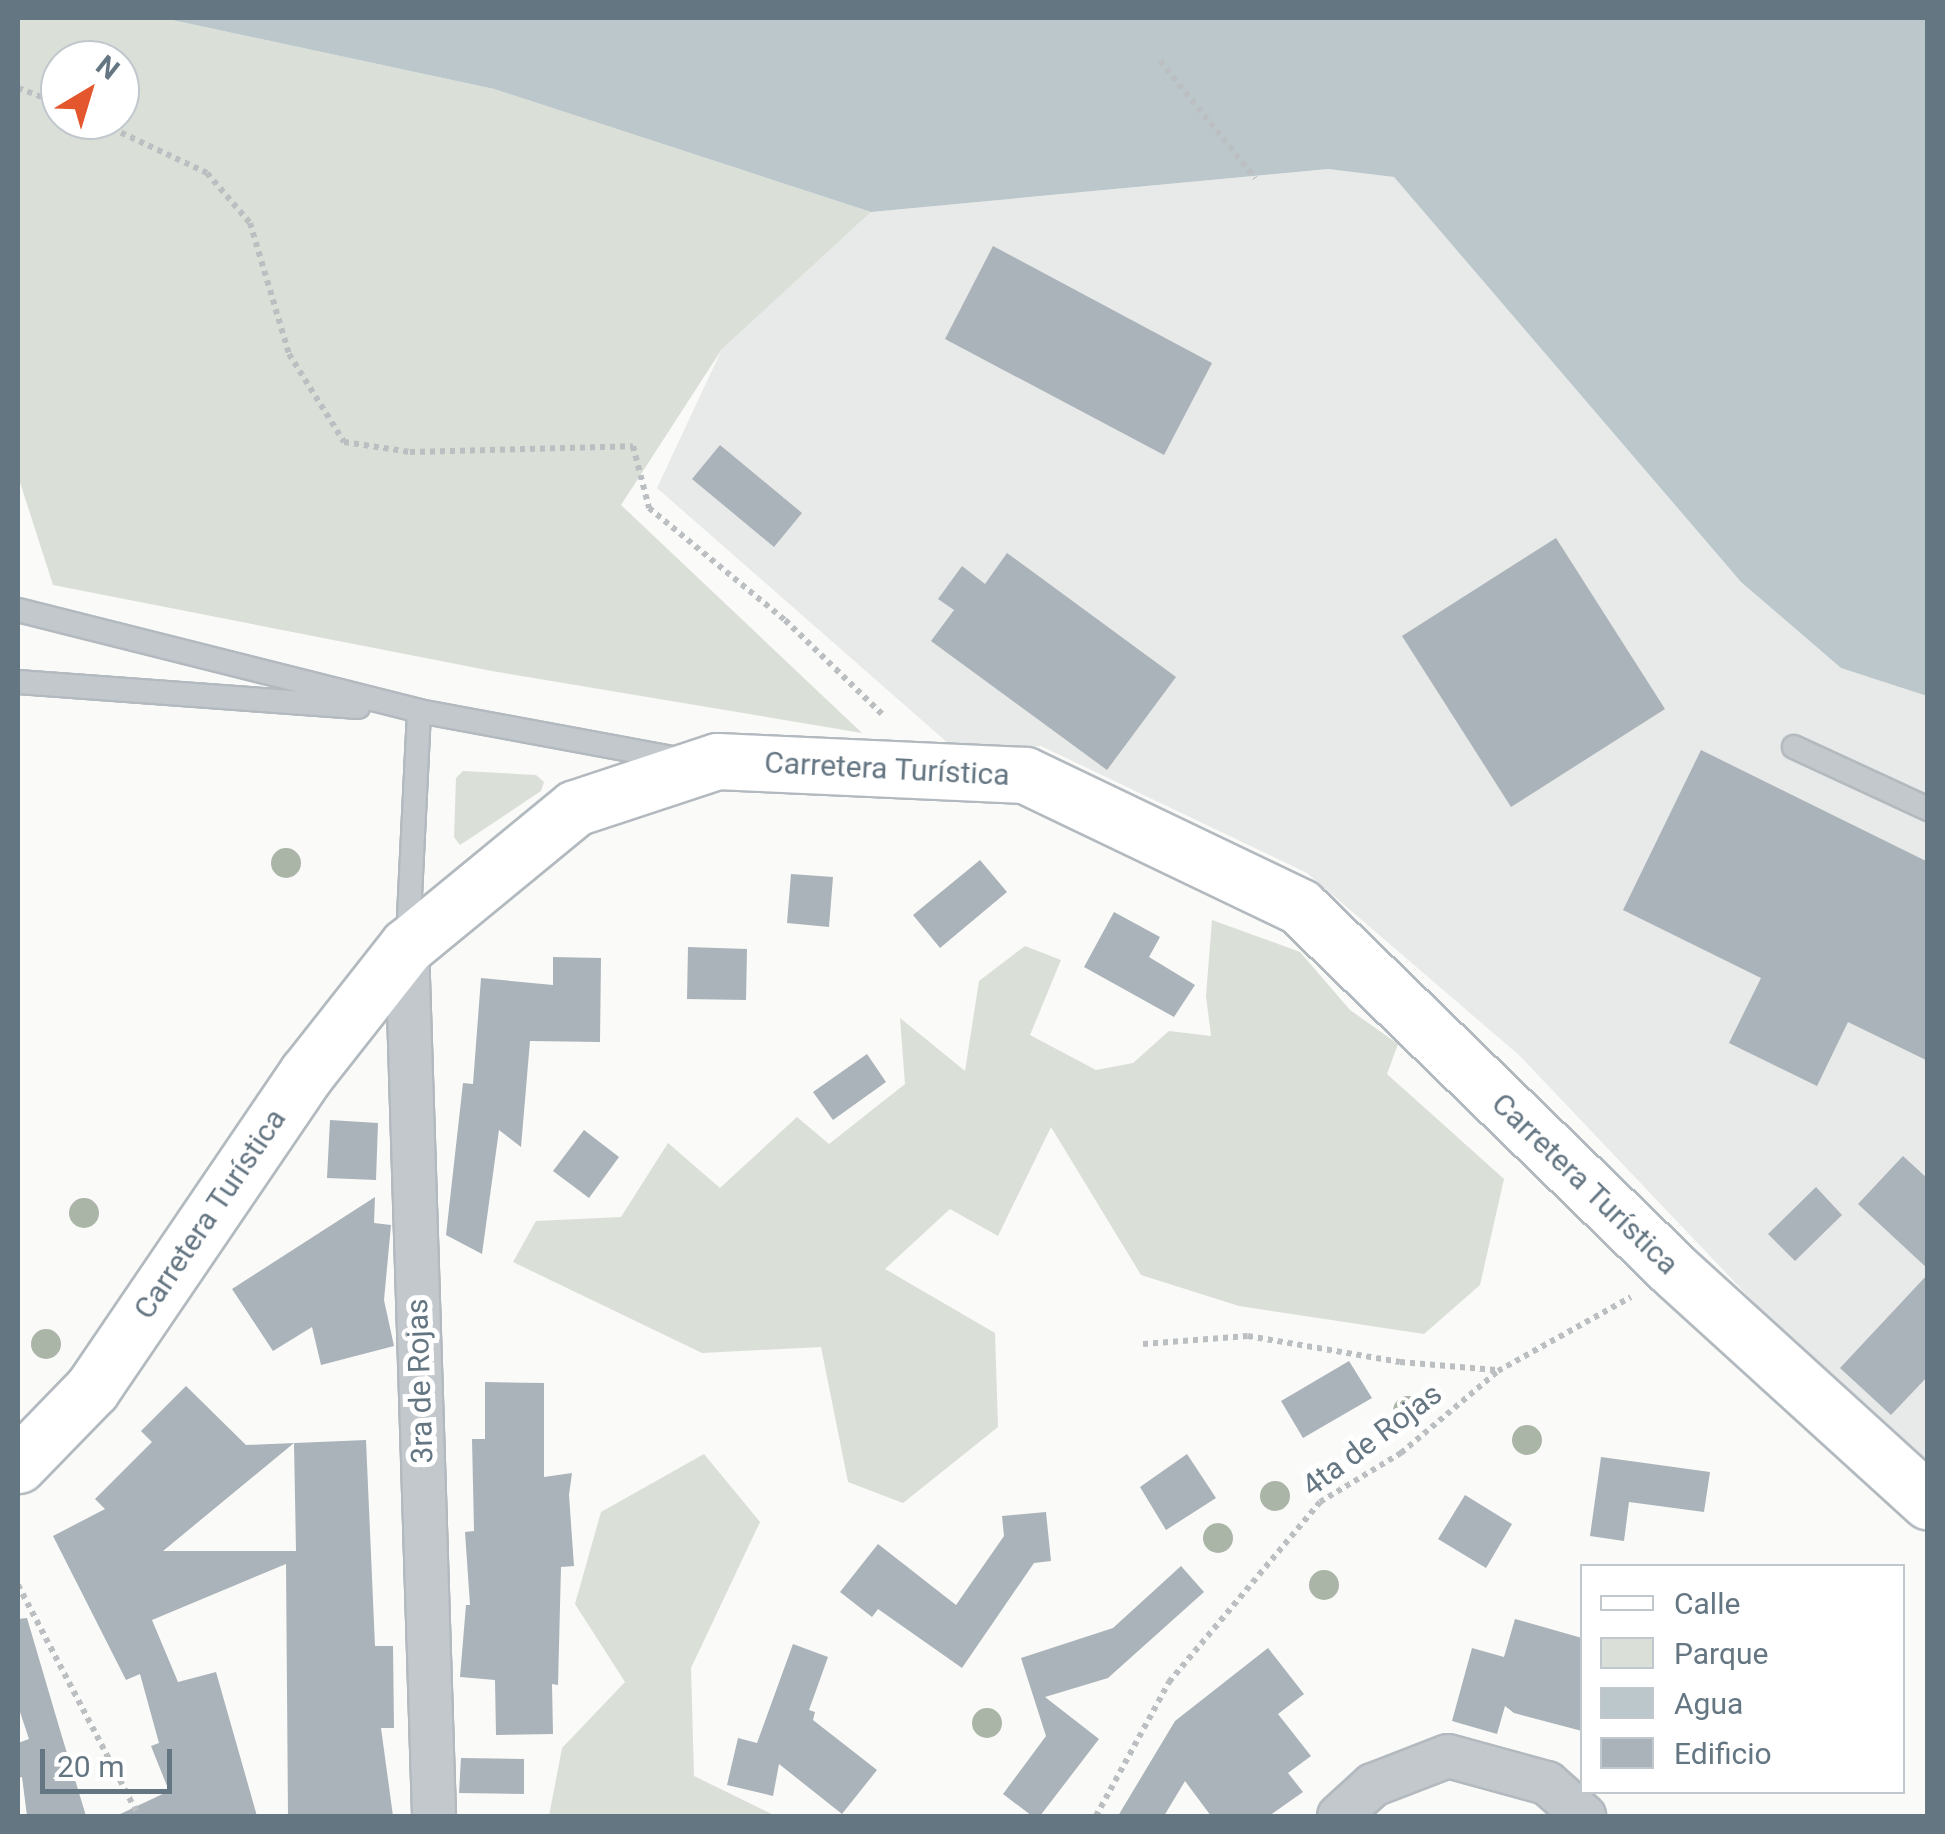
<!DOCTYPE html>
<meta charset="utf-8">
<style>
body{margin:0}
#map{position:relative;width:1945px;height:1834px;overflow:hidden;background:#fafaf8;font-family:Roboto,sans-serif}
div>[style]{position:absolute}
.built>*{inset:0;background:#e8e9e9}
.green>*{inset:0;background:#dadfd7}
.water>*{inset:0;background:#bbc7cb}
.building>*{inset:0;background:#aab3b9}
.path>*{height:6px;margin-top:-3px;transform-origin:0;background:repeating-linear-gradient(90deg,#bbbfc2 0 5px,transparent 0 10px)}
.roads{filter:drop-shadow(2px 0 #b3babf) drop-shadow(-2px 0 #b3babf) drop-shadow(0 2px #b3babf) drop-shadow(0 -2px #b3babf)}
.lane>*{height:22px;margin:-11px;padding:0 11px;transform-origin:11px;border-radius:11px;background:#c3c8cc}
.street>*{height:42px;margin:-21px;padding:0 21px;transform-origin:21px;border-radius:21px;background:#c3c8cc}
.secondary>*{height:55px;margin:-27.5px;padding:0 27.5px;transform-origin:27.5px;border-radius:27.5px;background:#fff}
.trees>*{width:30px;height:30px;margin:-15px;border-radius:50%;background:#aab4a7}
span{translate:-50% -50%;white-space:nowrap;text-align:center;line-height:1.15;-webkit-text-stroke:10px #fff;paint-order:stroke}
.street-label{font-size:30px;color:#657683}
.frame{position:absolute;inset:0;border:20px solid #657683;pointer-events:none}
.legend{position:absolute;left:1580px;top:1564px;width:325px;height:230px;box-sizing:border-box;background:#fff;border:2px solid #c1c8cd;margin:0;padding:12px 18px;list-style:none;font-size:30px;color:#657683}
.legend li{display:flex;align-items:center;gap:20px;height:50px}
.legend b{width:50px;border:2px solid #c1c8cd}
.north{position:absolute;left:40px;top:40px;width:100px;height:100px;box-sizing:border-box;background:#fff;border:2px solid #c1c8cd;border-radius:50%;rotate:38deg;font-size:28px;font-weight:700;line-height:40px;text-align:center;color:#657683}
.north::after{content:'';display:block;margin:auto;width:35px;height:45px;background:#e4572e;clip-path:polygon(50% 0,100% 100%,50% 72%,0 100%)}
.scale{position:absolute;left:40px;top:1749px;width:132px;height:45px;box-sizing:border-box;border:5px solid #657683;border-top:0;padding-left:12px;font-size:30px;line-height:35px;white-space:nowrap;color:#657683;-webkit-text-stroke:8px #fff;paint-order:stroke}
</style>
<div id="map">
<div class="built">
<i style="clip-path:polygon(1328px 169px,1394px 177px,1741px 582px,1841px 668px,1927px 696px,1927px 1470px,1858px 1412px,1520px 1056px,1307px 873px,1041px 746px,957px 751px,657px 488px,722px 349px,871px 212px)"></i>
</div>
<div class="green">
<i style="clip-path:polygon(evenodd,18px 18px,172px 20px,494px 89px,871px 212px,722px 349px,621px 505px,862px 733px,492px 671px,53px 585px,18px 476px,18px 18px,60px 60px,120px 60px,120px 120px,60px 120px,60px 60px)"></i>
<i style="clip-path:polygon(463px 771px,536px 775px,544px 782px,541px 791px,460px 845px,454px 837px,456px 778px)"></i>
<i style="clip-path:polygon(1212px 920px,1300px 952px,1350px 1010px,1398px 1044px,1387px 1074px,1504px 1179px,1480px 1285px,1424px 1334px,1239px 1306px,1141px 1275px,1051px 1127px,998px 1236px,950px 1209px,885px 1269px,995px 1333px,998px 1427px,903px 1503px,848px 1482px,821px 1347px,702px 1353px,513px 1262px,536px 1221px,621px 1217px,668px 1143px,720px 1188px,797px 1117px,829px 1144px,905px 1084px,900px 1018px,965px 1071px,979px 981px,1025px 946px,1061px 960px,1030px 1035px,1096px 1070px,1133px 1063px,1169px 1031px,1211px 1036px,1206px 996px)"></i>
<i style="clip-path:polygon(704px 1454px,760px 1522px,691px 1668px,694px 1776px,776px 1816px,549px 1816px,562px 1748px,625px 1682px,575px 1604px,601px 1512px)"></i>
</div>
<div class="water">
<i style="clip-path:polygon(138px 18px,1927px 18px,1927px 696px,1841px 668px,1741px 582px,1394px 177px,1328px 169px,871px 212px,494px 89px,172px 20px)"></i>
</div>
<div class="building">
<i style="clip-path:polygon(993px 246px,1212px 363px,1164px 455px,945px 339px)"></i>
<i style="clip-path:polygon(720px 445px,802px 513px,774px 547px,692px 479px)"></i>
<i style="clip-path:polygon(1556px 538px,1665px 709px,1511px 807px,1402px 636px)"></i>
<i style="clip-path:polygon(1007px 553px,1176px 677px,1107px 770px,931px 641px,954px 610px,938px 599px,962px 566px,985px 584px)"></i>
<i style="clip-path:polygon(1701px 750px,1928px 862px,1928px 1061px,1848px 1022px,1817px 1086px,1729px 1043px,1761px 978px,1623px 910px)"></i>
<i style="clip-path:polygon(980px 860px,1007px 892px,940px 948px,913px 915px)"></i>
<i style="clip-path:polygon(791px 874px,833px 877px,829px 927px,787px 923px)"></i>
<i style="clip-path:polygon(1114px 912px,1160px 937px,1149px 957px,1195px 985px,1174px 1017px,1084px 967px)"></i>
<i style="clip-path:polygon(688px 947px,747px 949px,746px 1000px,687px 999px)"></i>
<i style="clip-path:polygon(553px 957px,601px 958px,600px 1042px,530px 1041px,521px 1147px,499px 1130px,482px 1254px,446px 1235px,463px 1083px,473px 1084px,481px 978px,553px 985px)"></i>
<i style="clip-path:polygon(867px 1054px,886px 1082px,833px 1120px,813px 1092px)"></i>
<i style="clip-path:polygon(330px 1120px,378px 1123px,376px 1180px,327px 1178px)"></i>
<i style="clip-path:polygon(584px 1130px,619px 1157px,589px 1198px,553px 1171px)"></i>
<i style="clip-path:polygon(1903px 1156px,1928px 1179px,1928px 1269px,1858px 1204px)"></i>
<i style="clip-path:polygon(1816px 1187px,1842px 1215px,1795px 1261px,1768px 1234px)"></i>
<i style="clip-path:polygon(375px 1197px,374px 1223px,391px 1225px,384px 1300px,394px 1346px,321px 1365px,312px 1327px,273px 1351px,232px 1289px)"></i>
<i style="clip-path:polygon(1928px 1274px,1928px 1376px,1891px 1415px,1840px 1368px)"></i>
<i style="clip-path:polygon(1349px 1361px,1372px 1398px,1303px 1438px,1281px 1401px)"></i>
<i style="clip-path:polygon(485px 1382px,544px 1383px,544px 1477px,572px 1473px,569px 1495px,574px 1566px,561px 1567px,558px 1685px,552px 1684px,553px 1734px,496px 1735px,495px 1680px,460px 1677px,466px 1605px,470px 1605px,465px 1532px,474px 1531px,472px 1439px,485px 1439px)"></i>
<i style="clip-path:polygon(evenodd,186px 1386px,246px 1445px,366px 1440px,375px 1646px,393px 1646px,394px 1728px,381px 1728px,393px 1816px,288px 1816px,286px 1564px,152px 1620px,178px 1682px,216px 1672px,257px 1816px,116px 1816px,169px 1791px,151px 1746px,159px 1743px,140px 1674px,126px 1680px,53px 1536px,105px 1509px,95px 1499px,152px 1442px,141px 1431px,186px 1386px,294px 1443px,296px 1551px,163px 1551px,294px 1443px)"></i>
<i style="clip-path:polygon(1187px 1454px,1216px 1498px,1166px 1530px,1140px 1487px)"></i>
<i style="clip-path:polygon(1601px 1457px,1710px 1472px,1704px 1512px,1629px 1502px,1624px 1541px,1590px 1536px)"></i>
<i style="clip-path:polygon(1465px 1495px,1512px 1524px,1486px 1568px,1438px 1539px)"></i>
<i style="clip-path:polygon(1046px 1512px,1051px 1561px,1034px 1563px,962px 1668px,878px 1609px,872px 1617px,840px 1592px,878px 1544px,956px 1605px,1004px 1536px,1002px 1516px)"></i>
<i style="clip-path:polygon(1181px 1566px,1204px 1592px,1108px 1678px,1045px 1697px,1099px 1739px,1040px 1816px,1032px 1816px,1003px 1794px,1046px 1736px,1021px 1658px,1113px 1628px)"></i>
<i style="clip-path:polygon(27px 1618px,60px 1730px,86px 1816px,27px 1816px,22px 1777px,18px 1778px,18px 1743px,29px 1739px,18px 1706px,18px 1619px)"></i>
<i style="clip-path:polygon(1515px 1619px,1582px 1638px,1582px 1731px,1514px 1713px,1505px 1706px,1497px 1734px,1452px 1721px,1472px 1648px,1504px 1657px)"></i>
<i style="clip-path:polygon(793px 1644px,828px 1657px,809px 1710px,815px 1712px,813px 1720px,877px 1770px,842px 1814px,779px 1764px,773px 1796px,727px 1785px,738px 1738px,757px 1743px)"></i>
<i style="clip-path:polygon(1268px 1648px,1304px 1694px,1278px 1714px,1311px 1756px,1288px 1773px,1303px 1792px,1269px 1816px,1211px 1816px,1185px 1781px,1164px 1816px,1118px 1816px,1175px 1721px)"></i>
<i style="clip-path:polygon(461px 1758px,524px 1759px,524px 1794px,459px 1793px)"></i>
</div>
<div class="path">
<i style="left:1160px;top:61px;width:151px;rotate:50.9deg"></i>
<i style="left:18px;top:88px;width:45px;rotate:20.9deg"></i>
<i style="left:94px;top:120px;width:125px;rotate:25.1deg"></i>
<i style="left:207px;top:173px;width:66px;rotate:49.3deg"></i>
<i style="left:250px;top:223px;width:137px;rotate:73.4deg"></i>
<i style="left:289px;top:354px;width:104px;rotate:58deg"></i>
<i style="left:344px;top:442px;width:67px;rotate:8.6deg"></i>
<i style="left:410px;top:452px;width:223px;rotate:-1.5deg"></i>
<i style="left:633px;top:446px;width:64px;rotate:75.5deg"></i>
<i style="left:649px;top:508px;width:176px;rotate:39.5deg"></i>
<i style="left:785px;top:620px;width:139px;rotate:44.1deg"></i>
<i style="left:1143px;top:1344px;width:105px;rotate:-4.4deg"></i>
<i style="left:1248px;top:1336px;width:154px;rotate:9.7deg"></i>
<i style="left:1400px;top:1362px;width:96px;rotate:4.8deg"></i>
<i style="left:18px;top:1585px;width:261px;rotate:62.4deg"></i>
<i style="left:1096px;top:1816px;width:153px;rotate:-61.4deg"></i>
<i style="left:1169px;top:1682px;width:235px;rotate:-50deg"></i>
<i style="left:1320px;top:1502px;width:95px;rotate:-31.2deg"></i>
<i style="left:1401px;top:1453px;width:127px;rotate:-40.2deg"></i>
<i style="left:1498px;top:1371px;width:152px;rotate:-29.1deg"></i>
</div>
<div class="roads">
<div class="lane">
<i style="left:18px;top:610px;width:414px;rotate:14.1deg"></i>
<i style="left:419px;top:711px;width:262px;rotate:10.5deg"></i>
<i style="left:18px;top:682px;width:341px;rotate:4.2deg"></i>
<i style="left:1794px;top:747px;width:148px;rotate:24.8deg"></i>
<i style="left:408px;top:937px;width:226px;rotate:-87.2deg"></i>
</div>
<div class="street">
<i style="left:407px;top:946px;width:870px;rotate:88.22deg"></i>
<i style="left:1339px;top:1816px;width:46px;rotate:-42.4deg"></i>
<i style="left:1373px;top:1785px;width:80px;rotate:-21.1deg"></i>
<i style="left:1448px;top:1756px;width:103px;rotate:15.3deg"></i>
<i style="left:1547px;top:1783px;width:50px;rotate:41.7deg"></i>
</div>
<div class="secondary">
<i style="left:18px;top:1465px;width:106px;rotate:-45.8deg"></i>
<i style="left:92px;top:1389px;width:382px;rotate:-55.8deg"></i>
<i style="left:307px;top:1073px;width:162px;rotate:-51.8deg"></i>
<i style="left:407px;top:946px;width:217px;rotate:-39.4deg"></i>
<i style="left:575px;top:808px;width:150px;rotate:-18.3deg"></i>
<i style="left:717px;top:761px;width:308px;rotate:2.6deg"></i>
<i style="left:1025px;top:775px;width:305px;rotate:25.6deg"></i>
<i style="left:1300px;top:907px;width:524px;rotate:44.15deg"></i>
<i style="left:1676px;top:1272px;width:341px;rotate:42.3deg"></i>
</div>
</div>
<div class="trees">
<i style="left:286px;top:863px"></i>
<i style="left:84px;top:1213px"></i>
<i style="left:46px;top:1344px"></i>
<i style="left:1408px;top:1411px"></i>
<i style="left:1527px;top:1440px"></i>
<i style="left:1275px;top:1496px"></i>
<i style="left:1218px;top:1538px"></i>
<i style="left:1324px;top:1585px"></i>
<i style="left:987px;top:1723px"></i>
</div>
<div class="street-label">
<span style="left:887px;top:769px;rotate:3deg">Carretera Turística</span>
<span style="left:1585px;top:1184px;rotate:44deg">Carretera Turística</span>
<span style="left:210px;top:1214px;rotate:-56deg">Carretera Turística</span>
<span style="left:420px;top:1381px;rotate:-92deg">3ra de Rojas</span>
<span style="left:1372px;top:1440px;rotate:-37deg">4ta de Rojas</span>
</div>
<div class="frame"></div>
<ul class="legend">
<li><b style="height:12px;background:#fff"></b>Calle</li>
<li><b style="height:28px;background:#dadfd7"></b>Parque</li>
<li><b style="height:28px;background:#bbc7cb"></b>Agua</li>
<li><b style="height:28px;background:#aab3b9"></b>Edificio</li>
</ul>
<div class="north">N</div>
<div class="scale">20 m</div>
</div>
